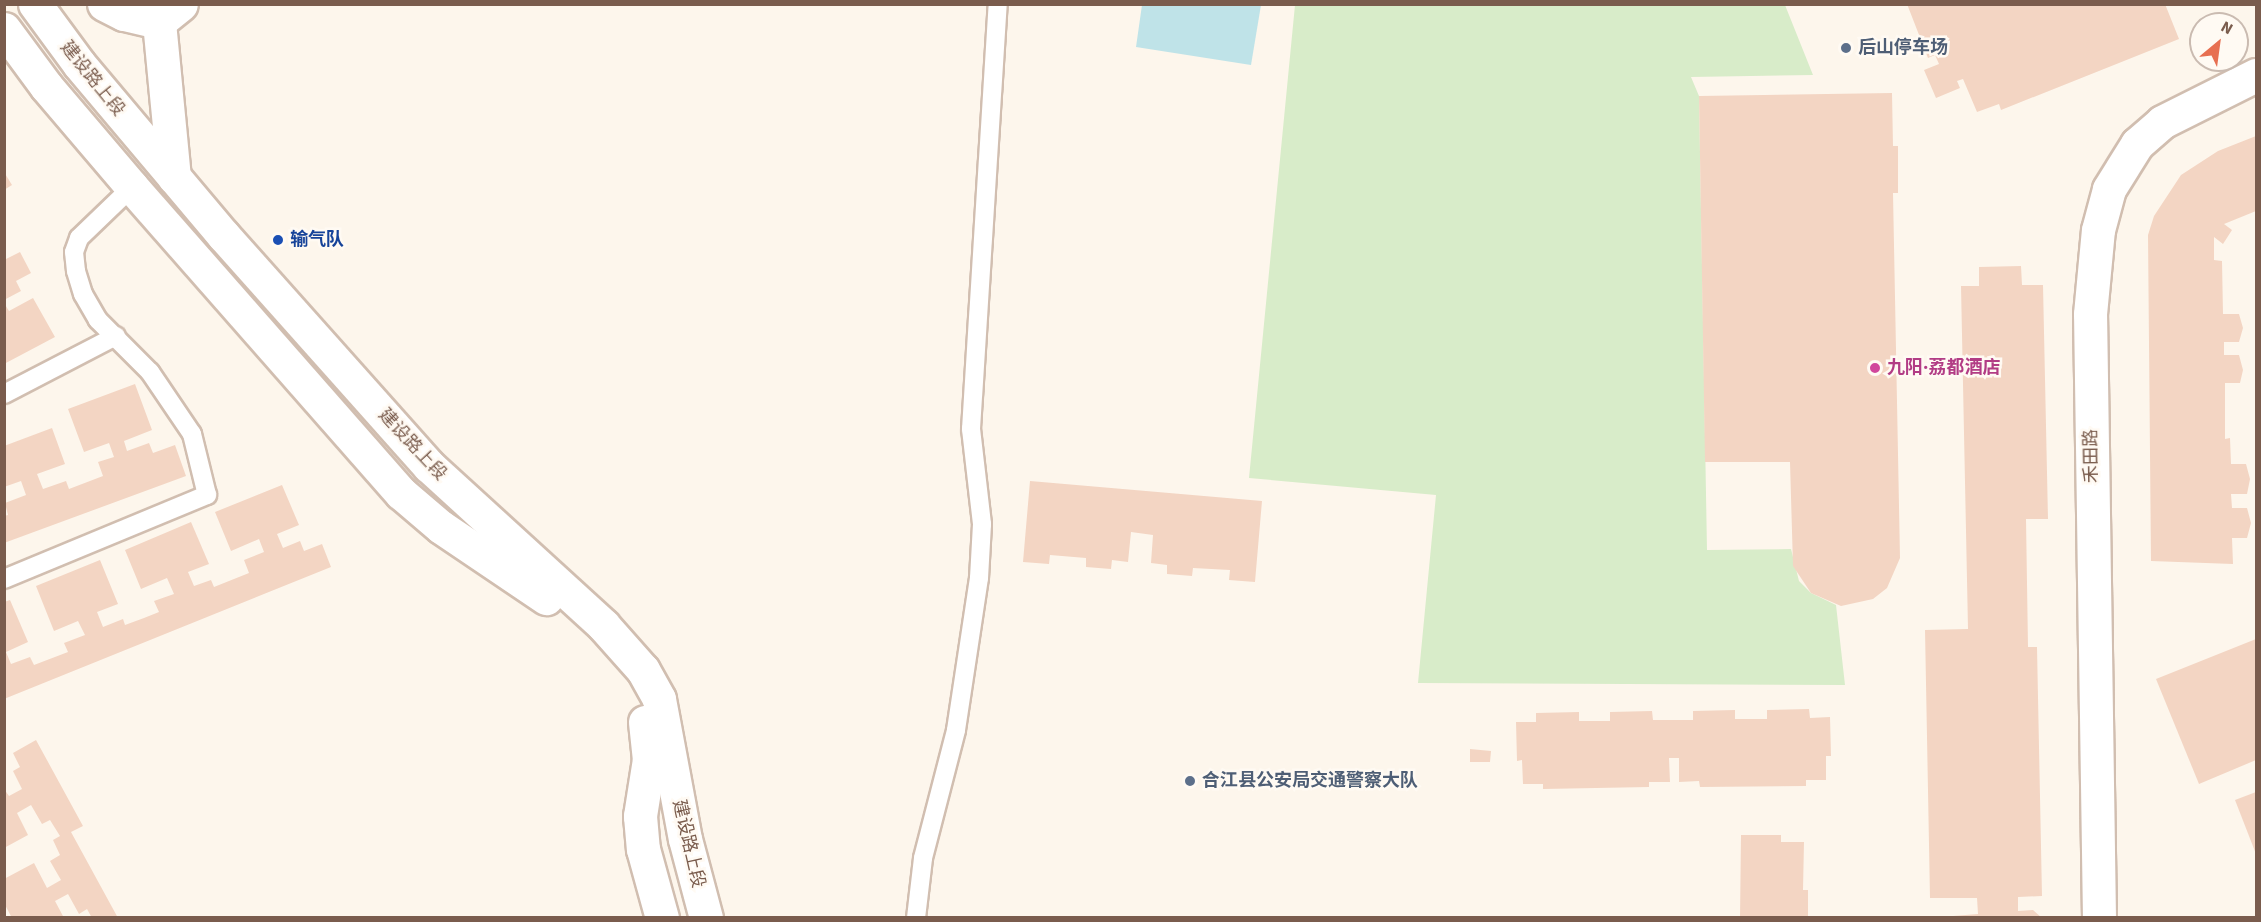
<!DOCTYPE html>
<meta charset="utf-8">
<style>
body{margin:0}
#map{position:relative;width:2261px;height:922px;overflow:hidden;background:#fdf6ec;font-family:"Source Sans 3","Noto Sans SC",sans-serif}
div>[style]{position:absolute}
.green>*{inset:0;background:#d8ecc9}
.water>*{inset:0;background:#bfe3e8}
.building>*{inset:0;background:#f3d5c3}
.roads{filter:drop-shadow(2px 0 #d1beb0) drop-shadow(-2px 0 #d1beb0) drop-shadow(0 2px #d1beb0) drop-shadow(0 -2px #d1beb0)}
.lane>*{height:18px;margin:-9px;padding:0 9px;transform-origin:9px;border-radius:9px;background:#fff}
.street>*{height:33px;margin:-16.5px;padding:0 16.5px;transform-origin:16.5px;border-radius:16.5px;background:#fff}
.secondary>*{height:33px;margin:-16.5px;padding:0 16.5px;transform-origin:16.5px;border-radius:16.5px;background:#fff}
.dots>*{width:16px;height:16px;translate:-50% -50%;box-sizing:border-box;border:3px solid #fffaf3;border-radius:50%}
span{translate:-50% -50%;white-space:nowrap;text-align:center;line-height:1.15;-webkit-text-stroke:5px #fffaf3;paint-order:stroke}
.service-label{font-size:18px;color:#4e5e75;font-weight:700}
.left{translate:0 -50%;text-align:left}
.street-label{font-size:18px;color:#7a5c4d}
.transit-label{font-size:18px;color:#164399;font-weight:700}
.hotel-label{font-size:18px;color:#b23c85;font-weight:700}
.frame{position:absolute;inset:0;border:6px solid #7a5c4d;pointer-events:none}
.north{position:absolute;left:2189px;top:12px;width:60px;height:60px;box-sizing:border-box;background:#fffaf3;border:2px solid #cabbb1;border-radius:50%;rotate:29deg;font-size:16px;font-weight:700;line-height:24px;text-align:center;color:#7a5c4d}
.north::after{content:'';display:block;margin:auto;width:21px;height:27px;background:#e76f51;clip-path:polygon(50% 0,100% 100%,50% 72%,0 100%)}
</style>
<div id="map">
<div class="green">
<i style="clip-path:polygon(1295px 5px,1785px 5px,1813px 75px,1691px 77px,1699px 96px,1707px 550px,1791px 549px,1799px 581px,1811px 593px,1836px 605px,1845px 685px,1418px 683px,1436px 495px,1249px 478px)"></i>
</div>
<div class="water">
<i style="clip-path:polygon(1142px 5px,1261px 5px,1251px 65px,1136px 47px)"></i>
</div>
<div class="building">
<i style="clip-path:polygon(1907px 4px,2165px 4px,2179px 39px,2001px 110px,1999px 104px,1977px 112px,1963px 79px,1957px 81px,1960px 88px,1936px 98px,1924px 70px,1939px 64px,1935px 55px,1928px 58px)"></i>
<i style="clip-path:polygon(1892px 93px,1893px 146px,1898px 146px,1898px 193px,1893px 193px,1900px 558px,1887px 588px,1873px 599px,1841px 606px,1811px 593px,1793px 566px,1790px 462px,1705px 462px,1699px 96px)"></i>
<i style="clip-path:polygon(2256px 136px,2256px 211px,2224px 224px,2232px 230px,2223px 244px,2214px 237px,2214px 260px,2222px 261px,2223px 314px,2239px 314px,2243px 328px,2239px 342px,2224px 342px,2224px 355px,2239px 355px,2243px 370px,2240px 383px,2225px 383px,2225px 439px,2230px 438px,2231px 464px,2246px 464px,2250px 479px,2247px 494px,2231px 494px,2232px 508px,2247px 508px,2251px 523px,2247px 538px,2232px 538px,2233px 564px,2151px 561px,2148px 235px,2154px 216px,2181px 175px,2218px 151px)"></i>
<i style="clip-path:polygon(4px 172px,12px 185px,4px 190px)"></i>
<i style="clip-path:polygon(20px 252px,31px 273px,16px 281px,21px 291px,4px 300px,4px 260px)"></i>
<i style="clip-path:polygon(2021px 266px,2022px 285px,2043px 285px,2048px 519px,2026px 519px,2028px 647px,2037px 647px,2042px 896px,2018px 897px,2018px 911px,2033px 910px,2042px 918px,1928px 918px,1978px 914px,1977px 898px,1930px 898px,1925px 630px,1968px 629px,1961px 286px,1979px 286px,1979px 267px)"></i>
<i style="clip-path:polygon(33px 298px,55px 337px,4px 364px,4px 303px,9px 311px)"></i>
<i style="clip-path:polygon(135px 384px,152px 430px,124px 441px,127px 451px,149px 443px,153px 453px,175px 445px,186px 476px,4px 543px,4px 516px,8px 515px,5px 503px,26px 495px,21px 481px,4px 487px,4px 446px,52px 428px,65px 464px,37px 474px,43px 489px,66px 481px,69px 489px,103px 476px,98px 462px,114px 457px,109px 443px,84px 452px,68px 409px)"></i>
<i style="clip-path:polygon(1030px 481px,1262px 501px,1255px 582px,1229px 580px,1230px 570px,1193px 568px,1192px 576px,1167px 574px,1167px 565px,1151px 563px,1153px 535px,1131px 532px,1128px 562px,1112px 560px,1111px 569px,1086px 567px,1086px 558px,1050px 555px,1049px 564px,1023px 562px)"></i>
<i style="clip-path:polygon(282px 485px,299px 525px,277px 534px,283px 548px,300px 541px,304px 551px,322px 544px,331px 567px,4px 699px,4px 602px,10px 600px,28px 642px,6px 652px,11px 664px,30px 657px,34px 665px,68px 652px,64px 643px,85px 635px,78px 621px,54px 631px,36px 586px,100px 560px,118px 604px,97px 612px,103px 627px,123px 619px,125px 625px,144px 618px,159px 612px,154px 601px,174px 594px,167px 578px,141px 589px,125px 550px,191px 522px,209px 564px,188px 572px,194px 586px,211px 580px,214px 587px,249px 573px,244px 560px,264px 552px,259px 539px,231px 551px,215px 512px)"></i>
<i style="clip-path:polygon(2256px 639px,2256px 760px,2199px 784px,2156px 679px)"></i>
<i style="clip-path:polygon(1809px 709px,1810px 718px,1830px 717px,1831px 756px,1826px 756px,1826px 780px,1806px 780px,1806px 786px,1700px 787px,1699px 781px,1679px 782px,1679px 758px,1669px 758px,1670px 782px,1649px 782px,1649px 787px,1543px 789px,1543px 784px,1523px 784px,1522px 760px,1517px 761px,1516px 722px,1536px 722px,1536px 713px,1579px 712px,1579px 721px,1610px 721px,1610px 712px,1652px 711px,1653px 720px,1693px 720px,1693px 711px,1735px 710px,1735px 719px,1767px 719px,1767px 710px)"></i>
<i style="clip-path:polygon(36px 740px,83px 826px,71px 832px,118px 918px,92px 918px,87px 909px,79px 914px,68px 894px,55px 901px,64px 918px,12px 918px,4px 903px,4px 879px,34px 863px,47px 888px,61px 880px,50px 861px,60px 855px,53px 840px,60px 836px,50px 820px,42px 824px,31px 805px,17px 813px,28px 835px,4px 848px,4px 789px,9px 796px,22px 789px,13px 771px,20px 767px,13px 753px)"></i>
<i style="clip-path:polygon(1470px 749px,1491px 751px,1490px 762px,1470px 762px)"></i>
<i style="clip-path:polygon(2256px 792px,2256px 854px,2235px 800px)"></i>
<i style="clip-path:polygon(1741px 835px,1781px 835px,1781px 842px,1804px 842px,1803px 890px,1808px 890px,1808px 918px,1740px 918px)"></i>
</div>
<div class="roads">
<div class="lane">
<i style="left:4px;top:394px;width:126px;rotate:-27.4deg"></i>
<i style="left:4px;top:579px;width:220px;rotate:-22.5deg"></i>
<i style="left:207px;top:495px;width:63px;rotate:-103.8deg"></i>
<i style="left:192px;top:434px;width:75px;rotate:-124.1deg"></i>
<i style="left:150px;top:372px;width:74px;rotate:-135deg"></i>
<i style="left:98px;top:320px;width:30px;rotate:-120deg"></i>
<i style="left:83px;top:294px;width:24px;rotate:-107deg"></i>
<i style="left:76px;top:271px;width:19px;rotate:-96deg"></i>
<i style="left:74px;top:252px;width:15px;rotate:-70deg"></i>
<i style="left:79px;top:238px;width:74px;rotate:-43.9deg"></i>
<i style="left:916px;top:918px;width:60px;rotate:-83.3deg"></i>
<i style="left:923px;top:858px;width:132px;rotate:-75.5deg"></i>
<i style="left:956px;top:730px;width:154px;rotate:-81.4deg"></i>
<i style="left:979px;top:578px;width:54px;rotate:-86.8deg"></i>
<i style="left:982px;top:524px;width:96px;rotate:-96.6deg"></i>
<i style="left:971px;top:429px;width:426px;rotate:-86.4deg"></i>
</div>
<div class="street">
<i style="left:104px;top:4px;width:22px;rotate:27deg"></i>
<i style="left:124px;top:14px;width:36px;rotate:13deg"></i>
<i style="left:159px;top:22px;width:156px;rotate:84.5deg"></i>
<i style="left:159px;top:22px;width:28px;rotate:-39deg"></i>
<i style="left:2099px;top:918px;width:604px;rotate:-90.85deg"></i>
<i style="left:2090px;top:314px;width:84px;rotate:-84.6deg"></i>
<i style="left:2098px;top:230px;width:42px;rotate:-75deg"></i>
<i style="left:2109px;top:189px;width:53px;rotate:-58.1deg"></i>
<i style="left:2137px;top:144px;width:33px;rotate:-41deg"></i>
<i style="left:2162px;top:122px;width:105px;rotate:-26.6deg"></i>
</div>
<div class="secondary">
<i style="left:35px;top:4px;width:74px;rotate:53.7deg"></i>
<i style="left:79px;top:64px;width:225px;rotate:49.9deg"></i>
<i style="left:224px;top:236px;width:308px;rotate:48.3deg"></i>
<i style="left:429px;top:466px;width:236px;rotate:42.4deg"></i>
<i style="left:603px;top:625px;width:60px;rotate:48.4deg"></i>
<i style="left:643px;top:670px;width:33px;rotate:61deg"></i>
<i style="left:659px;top:699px;width:142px;rotate:79.5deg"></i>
<i style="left:685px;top:839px;width:82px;rotate:75.1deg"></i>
<i style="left:4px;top:29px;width:71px;rotate:53.6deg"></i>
<i style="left:46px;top:86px;width:133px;rotate:49.6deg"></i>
<i style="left:132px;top:187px;width:407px;rotate:48.7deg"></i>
<i style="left:401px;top:493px;width:52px;rotate:40.4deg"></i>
<i style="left:441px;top:527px;width:127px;rotate:34.1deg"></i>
<i style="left:645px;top:722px;width:37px;rotate:84deg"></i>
<i style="left:649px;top:759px;width:58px;rotate:99deg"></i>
<i style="left:640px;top:816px;width:33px;rotate:85deg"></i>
<i style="left:643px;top:849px;width:72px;rotate:74.6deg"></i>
</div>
</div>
<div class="dots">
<i style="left:1846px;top:48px;background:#5c6f8a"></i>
<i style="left:278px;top:240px;background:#1a4fb4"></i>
<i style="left:1875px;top:368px;background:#d1479c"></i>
<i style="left:1190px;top:781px;background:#5c6f8a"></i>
</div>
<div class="service-label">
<span class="left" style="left:1858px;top:48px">后山停车场</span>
<span class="left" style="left:1202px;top:781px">合江县公安局交通警察大队</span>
</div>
<div class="street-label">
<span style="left:92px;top:79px;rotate:51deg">建设路上段</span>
<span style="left:412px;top:445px;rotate:47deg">建设路上段</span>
<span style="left:2092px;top:456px;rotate:-91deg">禾田路</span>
<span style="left:688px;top:844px;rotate:77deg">建设路上段</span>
</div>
<div class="transit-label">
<span class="left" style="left:290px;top:240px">输气队</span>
</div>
<div class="hotel-label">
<span class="left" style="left:1887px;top:368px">九阳·荔都酒店</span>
</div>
<div class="frame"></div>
<div class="north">N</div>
</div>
